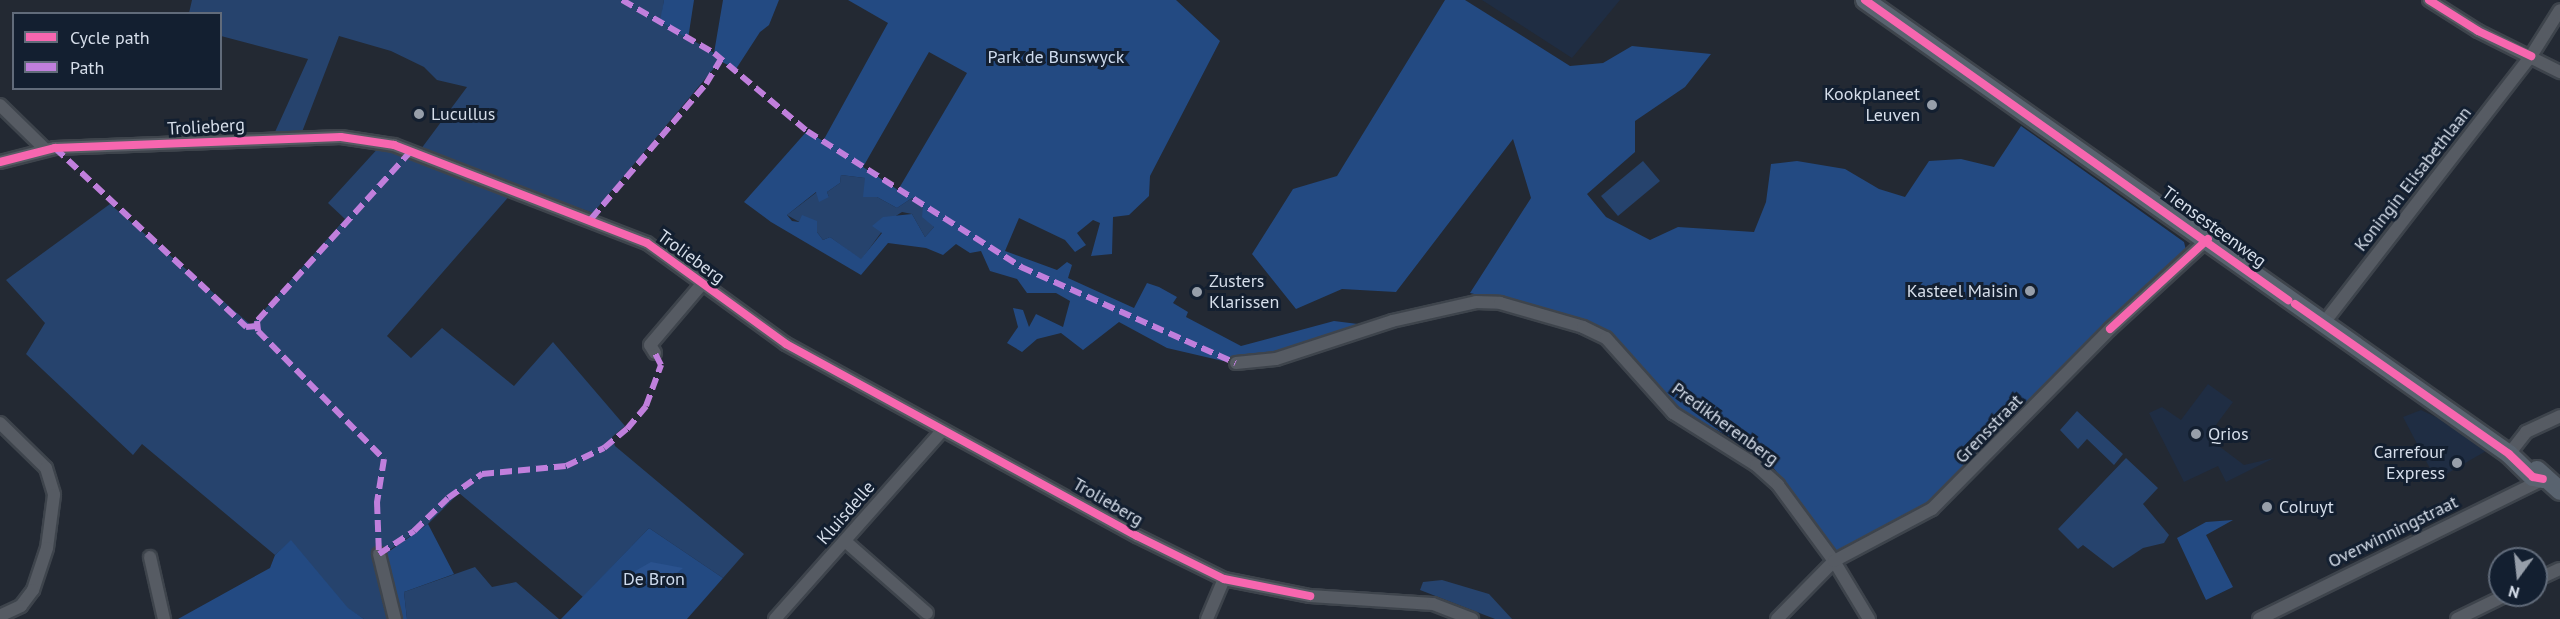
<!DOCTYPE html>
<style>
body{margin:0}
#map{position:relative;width:2560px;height:619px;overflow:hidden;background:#232933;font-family:"PT Sans",sans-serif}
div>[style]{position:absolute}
.built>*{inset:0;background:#1f2d43}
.green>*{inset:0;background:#26436d}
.forest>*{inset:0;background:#234a82}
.water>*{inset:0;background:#2a528e}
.roads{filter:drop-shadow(2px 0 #3e444c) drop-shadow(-2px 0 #3e444c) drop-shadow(0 2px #3e444c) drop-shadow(0 -2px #3e444c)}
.street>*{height:12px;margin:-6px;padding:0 6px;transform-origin:6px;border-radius:6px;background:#565b63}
.primary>*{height:18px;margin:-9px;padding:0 9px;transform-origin:9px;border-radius:9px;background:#59636f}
.quiet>*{height:6px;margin-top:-3px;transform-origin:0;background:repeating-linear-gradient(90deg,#c07fdc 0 12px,transparent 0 18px)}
.cycleway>*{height:8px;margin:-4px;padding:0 4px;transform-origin:4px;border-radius:4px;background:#f766af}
.dots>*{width:16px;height:16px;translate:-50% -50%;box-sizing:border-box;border:3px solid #131f30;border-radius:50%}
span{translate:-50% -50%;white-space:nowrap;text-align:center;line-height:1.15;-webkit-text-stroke:6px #131f30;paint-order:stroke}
.park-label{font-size:18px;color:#cedbee}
.poi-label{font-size:18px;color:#d6deea}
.right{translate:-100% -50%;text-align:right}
.left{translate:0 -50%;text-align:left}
.street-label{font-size:18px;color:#d6deea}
.legend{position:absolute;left:12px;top:12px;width:210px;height:78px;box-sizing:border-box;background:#131f30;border:2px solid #616b7a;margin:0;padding:8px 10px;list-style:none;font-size:18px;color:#d6deea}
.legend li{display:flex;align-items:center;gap:12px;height:30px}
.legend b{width:30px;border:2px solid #616b7a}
.north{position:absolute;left:2488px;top:547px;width:60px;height:60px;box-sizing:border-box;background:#131f30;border:2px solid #616b7a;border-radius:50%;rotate:195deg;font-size:16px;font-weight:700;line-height:24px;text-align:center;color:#d6deea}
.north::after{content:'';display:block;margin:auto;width:21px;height:27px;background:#979faa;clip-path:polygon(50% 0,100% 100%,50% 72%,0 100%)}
</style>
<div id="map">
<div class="built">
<i style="clip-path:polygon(1482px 0,1620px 0,1572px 58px)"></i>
<i style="clip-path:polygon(2208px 384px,2233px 402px,2207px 437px,2244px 465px,2274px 458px,2226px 482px,2218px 466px,2184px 482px,2149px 413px,2162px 407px,2181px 420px)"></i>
<i style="clip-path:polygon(2421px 410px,2438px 418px,2486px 451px,2436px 480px,2403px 417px)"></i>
</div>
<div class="green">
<i style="clip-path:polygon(192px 0,664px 0,661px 21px,714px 53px,720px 61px,593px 213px,518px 186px,387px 336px,411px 358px,442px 328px,514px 386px,553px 342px,625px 426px,612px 437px,615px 446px,744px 554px,723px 578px,649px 528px,583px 597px,459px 493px,428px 524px,388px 551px,392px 619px,364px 619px,348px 609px,291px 541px,275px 555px,142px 444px,133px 455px,26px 354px,45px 323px,6px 280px,110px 204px,251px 325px,345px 219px,328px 203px,381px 145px,421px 149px,467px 87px,437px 80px,424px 67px,391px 51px,339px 36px,302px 132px,275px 132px,308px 59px,221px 36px,220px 14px,189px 13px)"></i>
<i style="clip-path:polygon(1643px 161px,1660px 181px,1618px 216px,1601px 196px)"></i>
<i style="clip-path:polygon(841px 175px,865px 178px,877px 197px,897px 208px,912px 198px,923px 206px,934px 227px,925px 237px,912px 214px,902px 212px,891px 219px,861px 260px,830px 237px,823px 240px,817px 232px,787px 215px,817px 192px,829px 197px,827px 192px,840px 183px)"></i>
<i style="clip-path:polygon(2077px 411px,2123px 454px,2114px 465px,2087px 439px,2078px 449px,2060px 430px)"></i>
<i style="clip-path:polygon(2126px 458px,2158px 488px,2143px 504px,2169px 535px,2164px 543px,2143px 548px,2113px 568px,2083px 545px,2078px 549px,2058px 529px)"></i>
<i style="clip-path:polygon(475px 567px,492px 587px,516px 582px,559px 619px,407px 619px,404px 592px)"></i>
<i style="clip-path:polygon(1442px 580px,1489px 594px,1512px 619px,1495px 619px,1420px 590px,1423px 582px)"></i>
</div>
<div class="forest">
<i style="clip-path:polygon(664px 0,694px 0,688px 39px,660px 21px)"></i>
<i style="clip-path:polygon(723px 0,779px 0,769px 25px,760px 32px,736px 69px,720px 61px,714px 53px)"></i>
<i style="clip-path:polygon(evenodd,848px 0,1176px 0,1220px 41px,1150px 176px,1149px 196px,1129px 215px,1113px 217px,1112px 254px,1091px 256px,1100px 223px,1093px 220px,1077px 233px,1086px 245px,1075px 252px,1065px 240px,1019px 218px,1005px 251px,1057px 270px,1067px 262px,1072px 265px,1068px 278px,1134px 308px,1147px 283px,1159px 287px,1177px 297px,1173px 303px,1188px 312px,1186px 317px,1241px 346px,1334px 321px,1366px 325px,1252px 362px,1223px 361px,1167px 348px,1119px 322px,1083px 350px,1061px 333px,1037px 339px,1022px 352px,1007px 343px,1018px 327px,1013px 308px,1023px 310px,1029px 327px,1036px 314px,1063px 327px,1070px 301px,1056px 293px,1027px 293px,1017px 279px,990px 271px,981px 251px,970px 253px,956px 244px,943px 255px,926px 248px,888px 243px,861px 275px,771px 222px,744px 202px,807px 131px,823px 141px,888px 23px,848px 0,929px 52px,967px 73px,898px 190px,863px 167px,929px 52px,848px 0,841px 175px,865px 178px,863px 197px,877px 197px,897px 208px,912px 198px,923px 206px,922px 217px,934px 227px,925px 237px,912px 214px,883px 217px,872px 226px,882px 233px,861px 259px,830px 237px,823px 240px,817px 232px,817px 221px,802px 215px,799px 222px,792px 221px,787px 215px,816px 192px,819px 202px,829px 197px,827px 192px,840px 183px,841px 175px)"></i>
<i style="clip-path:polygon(1445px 0,1465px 0,1570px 66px,1603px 63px,1632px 46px,1711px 54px,1685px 87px,1635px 121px,1635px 152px,1587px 194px,1606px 217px,1650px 240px,1678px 227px,1754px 232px,1766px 202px,1771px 164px,1797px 161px,1845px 169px,1879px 189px,1905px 197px,1929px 161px,1961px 159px,1994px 167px,2021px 126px,2184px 242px,2187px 254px,2088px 343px,1959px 478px,1929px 504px,1897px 525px,1836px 551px,1763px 454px,1680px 411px,1611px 338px,1584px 319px,1470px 293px,1531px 198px,1513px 139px,1396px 292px,1342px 289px,1296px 309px,1252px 254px,1293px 189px,1337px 176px)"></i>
<i style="clip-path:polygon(2233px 520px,2206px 535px,2233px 587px,2206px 600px,2177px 538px,2206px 522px)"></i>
<i style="clip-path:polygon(428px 524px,454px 574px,404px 592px,407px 619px,397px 619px,384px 555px)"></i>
<i style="clip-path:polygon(649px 528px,723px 578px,687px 619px,561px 619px)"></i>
<i style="clip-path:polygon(291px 540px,348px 608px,364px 619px,178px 619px,270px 568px,275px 555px)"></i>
</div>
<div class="water">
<i style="clip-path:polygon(651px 562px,683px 568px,666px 582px,624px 582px,623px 578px)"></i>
</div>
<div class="roads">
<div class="street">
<i style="left:2429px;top:0;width:58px;rotate:32.3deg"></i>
<i style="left:2478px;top:31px;width:92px;rotate:26.6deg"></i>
<i style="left:0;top:105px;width:63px;rotate:44.4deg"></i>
<i style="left:0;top:162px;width:57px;rotate:-14.3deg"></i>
<i style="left:55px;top:148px;width:286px;rotate:-2.2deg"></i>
<i style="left:341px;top:137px;width:54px;rotate:8.6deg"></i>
<i style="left:394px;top:145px;width:271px;rotate:21.2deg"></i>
<i style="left:647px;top:243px;width:172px;rotate:36deg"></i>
<i style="left:786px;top:344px;width:400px;rotate:28.7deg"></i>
<i style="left:1137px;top:536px;width:97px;rotate:26.3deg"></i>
<i style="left:1224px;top:579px;width:88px;rotate:11.2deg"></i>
<i style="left:1310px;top:596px;width:123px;rotate:3.7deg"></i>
<i style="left:1433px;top:604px;width:42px;rotate:21deg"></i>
<i style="left:2323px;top:324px;width:339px;rotate:-52.2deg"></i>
<i style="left:2531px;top:56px;width:54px;rotate:-57.8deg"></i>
<i style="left:655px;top:353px;width:9px;rotate:-122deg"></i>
<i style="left:650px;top:345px;width:80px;rotate:-49.6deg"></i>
<i style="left:1236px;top:363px;width:40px;rotate:-5.7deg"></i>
<i style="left:1276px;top:359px;width:122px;rotate:-18.1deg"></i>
<i style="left:1392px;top:321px;width:86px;rotate:-12.7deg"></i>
<i style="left:1476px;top:302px;width:24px;rotate:2deg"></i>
<i style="left:1500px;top:303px;width:86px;rotate:16.1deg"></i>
<i style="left:1583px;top:327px;width:25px;rotate:26deg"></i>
<i style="left:1606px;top:338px;width:101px;rotate:48.2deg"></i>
<i style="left:1673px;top:413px;width:98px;rotate:32.1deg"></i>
<i style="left:1756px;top:465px;width:30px;rotate:42deg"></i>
<i style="left:1778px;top:485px;width:94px;rotate:53.6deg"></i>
<i style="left:1834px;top:561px;width:68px;rotate:58.9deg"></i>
<i style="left:0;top:423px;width:64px;rotate:44.4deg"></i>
<i style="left:46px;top:468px;width:28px;rotate:73deg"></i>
<i style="left:54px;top:495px;width:53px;rotate:97.5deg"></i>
<i style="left:47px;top:548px;width:44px;rotate:108.4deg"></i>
<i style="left:33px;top:590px;width:20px;rotate:127deg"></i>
<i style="left:21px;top:606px;width:23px;rotate:155deg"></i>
<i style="left:2509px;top:454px;width:28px;rotate:-52deg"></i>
<i style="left:2526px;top:432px;width:38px;rotate:-25deg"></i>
<i style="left:845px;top:541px;width:109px;rotate:41.3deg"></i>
<i style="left:379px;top:554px;width:67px;rotate:76.2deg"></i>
<i style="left:150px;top:557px;width:64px;rotate:77.3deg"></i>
<i style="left:2536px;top:580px;width:26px;rotate:-25deg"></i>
<i style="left:775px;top:619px;width:251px;rotate:-48.4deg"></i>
<i style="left:1207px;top:619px;width:43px;rotate:-67deg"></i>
<i style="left:1777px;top:619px;width:81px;rotate:-45.5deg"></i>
<i style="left:1834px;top:561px;width:111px;rotate:-28deg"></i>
<i style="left:1932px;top:509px;width:253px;rotate:-45.3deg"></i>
<i style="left:2110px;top:329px;width:133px;rotate:-42.6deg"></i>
<i style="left:2259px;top:619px;width:317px;rotate:-26.2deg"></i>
<i style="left:2457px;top:619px;width:55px;rotate:-26.1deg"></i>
</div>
<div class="primary">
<i style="left:1865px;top:0;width:788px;rotate:35.18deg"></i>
<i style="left:2509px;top:454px;width:33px;rotate:44deg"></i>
<i style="left:2533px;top:477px;width:10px;rotate:11deg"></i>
<i style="left:2537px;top:470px;width:31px;rotate:42deg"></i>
</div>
</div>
<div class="quiet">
<i style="left:622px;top:0;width:106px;rotate:29.9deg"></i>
<i style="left:714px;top:53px;width:121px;rotate:40deg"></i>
<i style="left:807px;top:131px;width:254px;rotate:32.4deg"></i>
<i style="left:1021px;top:267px;width:235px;rotate:24.1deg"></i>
<i style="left:55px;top:148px;width:262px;rotate:43.1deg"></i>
<i style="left:246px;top:327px;width:11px;rotate:-5deg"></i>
<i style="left:411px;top:151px;width:229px;rotate:132.2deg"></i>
<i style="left:257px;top:321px;width:10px;rotate:84deg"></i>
<i style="left:258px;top:331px;width:180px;rotate:45.5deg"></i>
<i style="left:384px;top:459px;width:44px;rotate:99.2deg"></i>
<i style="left:377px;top:502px;width:52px;rotate:87.8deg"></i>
<i style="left:379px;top:554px;width:42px;rotate:-33.3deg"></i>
<i style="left:414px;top:531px;width:47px;rotate:-44.1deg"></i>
<i style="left:448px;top:498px;width:42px;rotate:-35.2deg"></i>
<i style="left:482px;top:474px;width:84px;rotate:-5.4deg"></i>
<i style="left:566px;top:466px;width:42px;rotate:-25.3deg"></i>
<i style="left:604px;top:448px;width:30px;rotate:-40deg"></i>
<i style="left:627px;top:429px;width:30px;rotate:-50deg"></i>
<i style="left:646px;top:406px;width:44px;rotate:-69.9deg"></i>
<i style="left:661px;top:365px;width:13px;rotate:-117deg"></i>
<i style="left:591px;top:219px;width:177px;rotate:-49.6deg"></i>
<i style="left:706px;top:84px;width:27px;rotate:-59deg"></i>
</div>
<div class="cycleway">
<i style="left:1865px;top:0;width:519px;rotate:35.35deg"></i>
<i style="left:2429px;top:0;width:58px;rotate:32.3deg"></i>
<i style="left:2478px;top:31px;width:59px;rotate:25.3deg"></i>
<i style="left:0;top:162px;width:57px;rotate:-14.3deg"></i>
<i style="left:55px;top:148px;width:286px;rotate:-2.2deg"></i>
<i style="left:341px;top:137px;width:54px;rotate:8.6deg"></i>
<i style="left:394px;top:145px;width:271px;rotate:21.2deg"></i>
<i style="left:647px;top:243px;width:172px;rotate:36deg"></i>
<i style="left:786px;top:344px;width:400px;rotate:28.7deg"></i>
<i style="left:1137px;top:536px;width:97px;rotate:26.3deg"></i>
<i style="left:1224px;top:579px;width:88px;rotate:11.2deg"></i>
<i style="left:2295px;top:304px;width:261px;rotate:35deg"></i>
<i style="left:2509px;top:454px;width:33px;rotate:44deg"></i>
<i style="left:2533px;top:477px;width:10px;rotate:11deg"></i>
<i style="left:2110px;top:329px;width:133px;rotate:-42.6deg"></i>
</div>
<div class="dots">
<i style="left:1932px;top:105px;background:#979faa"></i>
<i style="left:419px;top:114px;background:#979faa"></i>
<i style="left:2030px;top:291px;background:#979faa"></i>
<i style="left:1197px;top:292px;background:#979faa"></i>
<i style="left:2196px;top:434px;background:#979faa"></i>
<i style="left:2457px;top:463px;background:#979faa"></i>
<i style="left:2267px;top:507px;background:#979faa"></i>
</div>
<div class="park-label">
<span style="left:1056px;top:57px">Park de Bunswyck</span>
<span style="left:654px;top:579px">De Bron</span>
</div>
<div class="poi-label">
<span class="right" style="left:1920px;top:105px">Kookplaneet<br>Leuven</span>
<span class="left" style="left:431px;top:114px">Lucullus</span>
<span class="left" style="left:1209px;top:292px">Zusters<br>Klarissen</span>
<span class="right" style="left:2018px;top:291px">Kasteel Maisin</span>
<span class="left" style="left:2208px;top:434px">Qrios</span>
<span class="right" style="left:2445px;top:463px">Carrefour<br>Express</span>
<span class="left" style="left:2279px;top:507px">Colruyt</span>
</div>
<div class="street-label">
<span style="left:206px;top:127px;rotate:-3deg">Trolieberg</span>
<span style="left:2413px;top:179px;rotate:-52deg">Koningin Elisabethlaan</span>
<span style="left:2214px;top:227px;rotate:36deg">Tiensesteenweg</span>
<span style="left:691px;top:257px;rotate:36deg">Trolieberg</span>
<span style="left:1725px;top:424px;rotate:36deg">Predikherenberg</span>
<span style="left:1989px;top:429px;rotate:-46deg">Grensstraat</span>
<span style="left:1108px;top:502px;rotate:30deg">Trolieberg</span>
<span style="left:846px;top:513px;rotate:-49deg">Kluisdelle</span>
<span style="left:2393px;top:532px;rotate:-26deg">Overwinningstraat</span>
</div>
<ul class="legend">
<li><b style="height:8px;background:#f766af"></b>Cycle path</li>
<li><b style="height:8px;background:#c07fdc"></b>Path</li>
</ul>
<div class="north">N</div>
</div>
